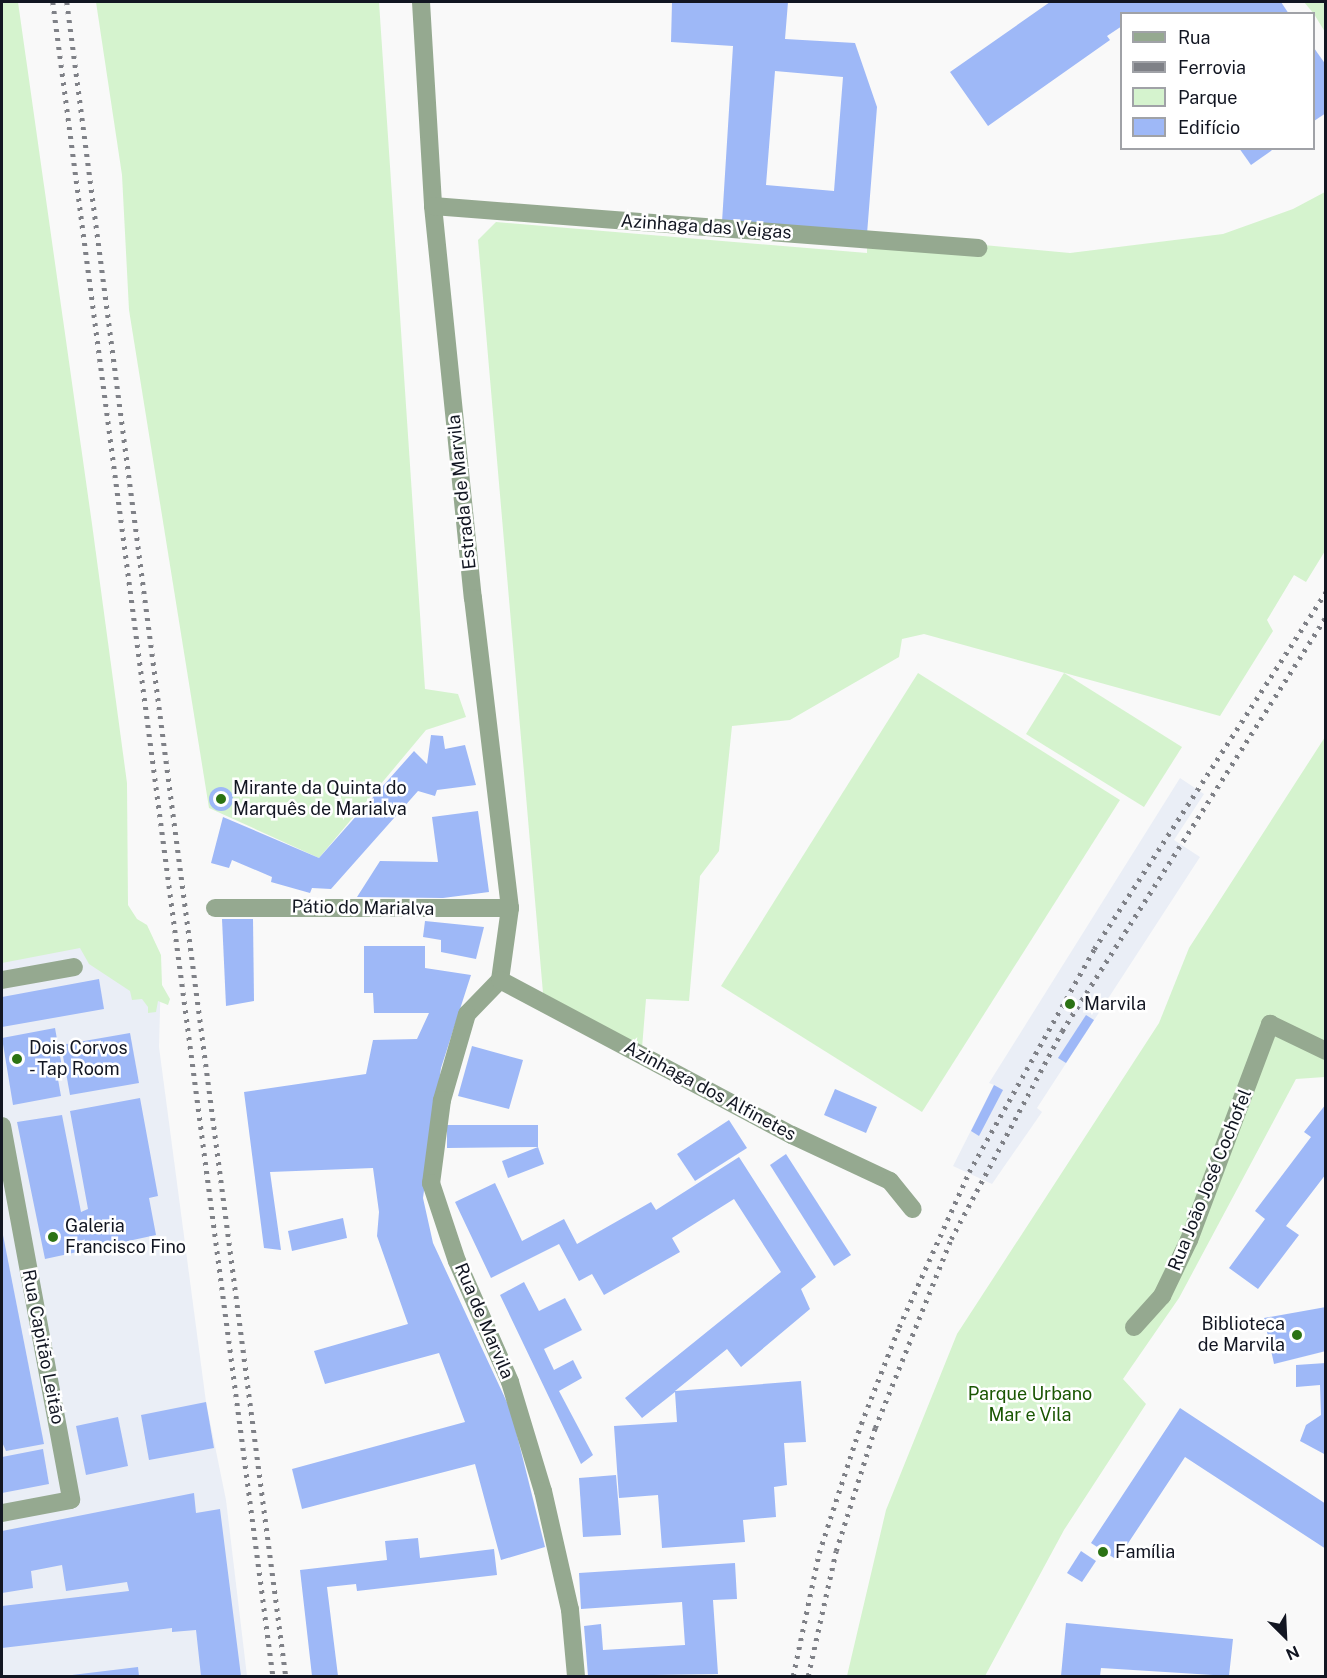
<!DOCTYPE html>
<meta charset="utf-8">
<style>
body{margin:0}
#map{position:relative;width:1327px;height:1678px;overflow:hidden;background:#f9f9f9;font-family:"Public Sans",sans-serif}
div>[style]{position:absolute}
.built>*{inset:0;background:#eaeef6}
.green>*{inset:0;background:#d5f3ce}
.building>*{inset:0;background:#9eb8f7}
.round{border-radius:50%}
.minor>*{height:18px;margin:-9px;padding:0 9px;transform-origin:9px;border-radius:9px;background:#95a990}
.rail>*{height:4.5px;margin-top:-2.25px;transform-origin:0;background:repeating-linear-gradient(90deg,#7f8187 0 3px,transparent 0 9px)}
.dots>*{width:16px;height:16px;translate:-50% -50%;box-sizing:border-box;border:3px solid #fff;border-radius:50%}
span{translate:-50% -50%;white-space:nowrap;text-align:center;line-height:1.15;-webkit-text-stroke:5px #fff;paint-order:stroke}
.street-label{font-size:18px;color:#121622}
.poi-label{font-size:18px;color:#121622}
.left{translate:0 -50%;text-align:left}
.right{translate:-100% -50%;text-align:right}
.park-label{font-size:18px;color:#1a5603}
.frame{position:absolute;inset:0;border:3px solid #121622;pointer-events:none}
.legend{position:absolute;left:1120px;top:12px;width:195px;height:138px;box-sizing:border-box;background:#fff;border:2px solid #a0a2a7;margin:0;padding:8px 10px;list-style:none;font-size:18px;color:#121622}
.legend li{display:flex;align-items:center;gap:12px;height:30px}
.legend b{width:30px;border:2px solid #a0a2a7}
.north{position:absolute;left:1255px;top:1606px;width:60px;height:60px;-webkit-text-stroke:4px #fff;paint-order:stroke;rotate:156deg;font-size:16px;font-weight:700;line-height:24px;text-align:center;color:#121622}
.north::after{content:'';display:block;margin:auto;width:21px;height:27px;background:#121622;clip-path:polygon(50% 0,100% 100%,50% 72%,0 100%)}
</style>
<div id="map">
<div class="built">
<i style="clip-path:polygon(1180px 778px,1204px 794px,1174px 840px,1200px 857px,1037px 1108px,1042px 1112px,992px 1184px,953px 1166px,994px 1085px,989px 1083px)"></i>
<i style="clip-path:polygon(2px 895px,161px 974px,159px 1047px,206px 1402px,226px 1500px,247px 1676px,2px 1676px)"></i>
</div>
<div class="green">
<i style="clip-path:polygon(2px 2px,18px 2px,92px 524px,127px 783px,128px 905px,137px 919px,147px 925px,161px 955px,162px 985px,170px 999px,168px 1005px,158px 1001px,156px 1012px,148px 1013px,148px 1007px,142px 999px,132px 1000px,130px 991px,89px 964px,80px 948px,2px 963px)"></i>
<i style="clip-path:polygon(96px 2px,379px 2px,425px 689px,458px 694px,466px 717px,426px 730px,319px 858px,209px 808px,129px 310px,122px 175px)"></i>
<i style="clip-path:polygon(1304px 2px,1325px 2px,1325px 32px,1314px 14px)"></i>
<i style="clip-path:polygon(1325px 192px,1325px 551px,1306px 582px,1294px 575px,1267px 620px,1273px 631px,1220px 716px,924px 634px,902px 639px,899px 657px,790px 720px,732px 726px,719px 851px,700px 876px,689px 1001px,646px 999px,642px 1048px,543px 993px,478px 240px,496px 222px,867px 253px,867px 234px,1070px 253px,1223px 234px,1293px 209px)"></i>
<i style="clip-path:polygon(918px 673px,1120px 800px,922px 1112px,721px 986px)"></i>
<i style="clip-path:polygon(1064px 673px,1182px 747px,1144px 807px,1026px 734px)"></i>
<i style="clip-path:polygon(1325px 737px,1325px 1077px,1296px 1079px,1179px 1298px,1123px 1379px,1146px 1404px,1064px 1530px,985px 1676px,847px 1676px,886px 1510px,957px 1334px,1159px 1023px,1189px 948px)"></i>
</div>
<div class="building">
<i style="clip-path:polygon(evenodd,672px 2px,788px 2px,785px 39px,855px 43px,877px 107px,867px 234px,722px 222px,733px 46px,671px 42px,672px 2px,775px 71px,843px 77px,834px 191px,766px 185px,775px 71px)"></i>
<i style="clip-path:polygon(1050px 2px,1281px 2px,1289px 14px,1122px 14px,1122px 26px,1107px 36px,1110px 40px,988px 126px,950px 72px)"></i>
<i style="clip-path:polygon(1314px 48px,1326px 65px,1326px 113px,1314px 121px)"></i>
<i style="clip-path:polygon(1239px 148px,1275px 148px,1251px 165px)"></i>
<i style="clip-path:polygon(431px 735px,443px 736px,445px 749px,465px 745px,476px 785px,437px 790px,435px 796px,418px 791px,331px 889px,312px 888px,310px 893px,271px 882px,272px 877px,232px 860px,229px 868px,211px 863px,223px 817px,319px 858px,414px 751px,427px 764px)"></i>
<i class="round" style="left:209px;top:787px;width:24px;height:24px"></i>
<i style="clip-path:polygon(478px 811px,489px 892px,443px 898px,357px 897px,380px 861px,438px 862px,432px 817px)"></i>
<i style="clip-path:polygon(222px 919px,253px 919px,254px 1001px,226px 1006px)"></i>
<i style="clip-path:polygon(425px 921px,484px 927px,476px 959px,441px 952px,441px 940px,423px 937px)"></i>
<i style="clip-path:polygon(364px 946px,425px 946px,425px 968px,471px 975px,441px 1068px,423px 1198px,433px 1243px,511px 1411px,545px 1547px,501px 1560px,475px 1464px,302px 1509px,292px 1469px,465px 1422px,439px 1353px,325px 1384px,314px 1351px,408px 1324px,377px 1236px,379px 1212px,373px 1168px,270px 1172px,281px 1250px,264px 1248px,244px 1092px,366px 1074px,373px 1040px,417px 1039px,429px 1013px,374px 1013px,373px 993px,364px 993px)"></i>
<i style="clip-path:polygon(99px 979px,104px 1009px,2px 1027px,2px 997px)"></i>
<i style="clip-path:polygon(1086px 1015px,1094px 1020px,1066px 1063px,1058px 1058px)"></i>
<i style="clip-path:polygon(55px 1028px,62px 1067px,56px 1068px,61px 1096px,13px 1105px,2px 1038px)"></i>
<i style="clip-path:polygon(130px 1033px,139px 1083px,70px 1095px,61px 1045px)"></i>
<i style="clip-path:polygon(472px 1046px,523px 1060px,509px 1109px,458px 1096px)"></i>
<i style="clip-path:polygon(994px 1085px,1003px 1090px,979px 1136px,971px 1131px)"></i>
<i style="clip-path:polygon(835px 1089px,877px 1107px,866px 1133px,824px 1115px)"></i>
<i style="clip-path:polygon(140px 1098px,158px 1196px,149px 1198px,156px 1235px,45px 1259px,17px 1122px,62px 1115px,81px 1212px,88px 1209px,70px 1111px)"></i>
<i style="clip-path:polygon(1326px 1104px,1326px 1174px,1286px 1226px,1299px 1235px,1258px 1289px,1229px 1268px,1265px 1219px,1255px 1211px,1311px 1137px,1304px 1132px)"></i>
<i style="clip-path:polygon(729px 1120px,747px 1148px,695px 1181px,677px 1154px)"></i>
<i style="clip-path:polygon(447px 1125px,538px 1125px,538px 1147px,447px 1148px)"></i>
<i style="clip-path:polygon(538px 1147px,544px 1164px,508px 1178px,502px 1161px)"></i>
<i style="clip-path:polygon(786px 1154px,851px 1255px,834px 1266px,770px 1165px)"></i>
<i style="clip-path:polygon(739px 1157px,816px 1277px,801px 1289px,810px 1309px,741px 1367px,727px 1349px,675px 1391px,801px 1381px,806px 1442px,784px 1443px,787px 1485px,774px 1487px,776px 1517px,743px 1520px,745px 1542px,662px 1548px,658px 1495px,619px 1498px,614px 1426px,677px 1422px,675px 1392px,642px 1418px,625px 1398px,781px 1272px,734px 1199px,672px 1238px,680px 1252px,604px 1295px,592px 1274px,579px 1281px,559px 1244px,491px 1278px,455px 1202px,495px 1183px,522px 1241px,564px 1219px,577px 1244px,651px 1202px,656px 1210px)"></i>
<i style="clip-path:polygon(343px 1218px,347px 1238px,292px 1251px,288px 1231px)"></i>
<i style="clip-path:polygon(2px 1230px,44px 1444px,6px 1451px,2px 1442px)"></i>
<i style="clip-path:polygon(524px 1282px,539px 1311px,565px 1298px,582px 1330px,544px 1349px,554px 1370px,573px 1360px,582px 1378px,559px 1391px,593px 1455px,581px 1464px,500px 1295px)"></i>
<i style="clip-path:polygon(1326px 1307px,1326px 1351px,1274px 1364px,1264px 1318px)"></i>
<i style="clip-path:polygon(1326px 1363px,1326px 1455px,1300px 1441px,1306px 1425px,1321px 1415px,1320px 1385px,1296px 1387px,1296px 1365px)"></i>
<i style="clip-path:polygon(206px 1402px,214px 1448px,149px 1460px,141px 1415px)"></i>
<i style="clip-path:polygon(1180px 1408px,1326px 1504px,1326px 1549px,1185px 1457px,1117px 1560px,1091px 1543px)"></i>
<i style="clip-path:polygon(118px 1417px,128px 1466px,86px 1475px,76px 1426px)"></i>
<i style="clip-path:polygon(43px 1449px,49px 1484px,2px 1493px,2px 1457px)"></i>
<i style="clip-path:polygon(616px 1475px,621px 1535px,583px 1537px,579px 1478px)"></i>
<i style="clip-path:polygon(194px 1493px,196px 1513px,220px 1509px,241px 1676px,201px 1676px,196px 1630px,172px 1632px,172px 1628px,2px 1648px,2px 1606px,129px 1591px,127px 1582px,66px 1591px,62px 1565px,31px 1571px,33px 1588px,2px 1593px,2px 1531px)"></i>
<i style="clip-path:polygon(418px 1538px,420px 1558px,494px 1549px,497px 1575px,357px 1591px,356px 1584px,327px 1587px,338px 1676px,312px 1676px,300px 1570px,387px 1560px,385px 1541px)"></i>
<i style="clip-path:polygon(1081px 1551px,1096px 1561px,1082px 1582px,1067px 1573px)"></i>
<i style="clip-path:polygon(735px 1563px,737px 1599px,713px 1600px,718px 1674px,588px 1676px,584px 1626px,601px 1624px,603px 1650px,685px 1645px,682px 1602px,581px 1609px,579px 1573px)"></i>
<i style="clip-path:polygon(1066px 1623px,1233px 1639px,1229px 1676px,1101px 1668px,1100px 1676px,1061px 1676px)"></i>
<i style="clip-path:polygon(138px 1667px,139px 1676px,73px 1676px,72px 1675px)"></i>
</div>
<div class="minor">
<i style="left:421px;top:2px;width:204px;rotate:86.6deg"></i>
<i style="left:433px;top:206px;width:394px;rotate:84.2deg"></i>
<i style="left:473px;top:598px;width:312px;rotate:83.2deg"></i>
<i style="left:510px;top:908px;width:73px;rotate:97.9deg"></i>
<i style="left:433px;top:206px;width:547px;rotate:4.41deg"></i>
<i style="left:215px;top:908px;width:295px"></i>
<i style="left:2px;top:980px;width:73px;rotate:-10.2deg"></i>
<i style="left:500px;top:980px;width:47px;rotate:134.1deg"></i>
<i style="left:467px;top:1014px;width:90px;rotate:106.2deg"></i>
<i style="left:442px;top:1100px;width:84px;rotate:97.5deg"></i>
<i style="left:431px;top:1183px;width:82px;rotate:71.6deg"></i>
<i style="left:457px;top:1261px;width:132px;rotate:66.3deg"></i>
<i style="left:510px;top:1382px;width:114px;rotate:73.2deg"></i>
<i style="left:543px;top:1491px;width:122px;rotate:77.2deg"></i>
<i style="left:570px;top:1610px;width:66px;rotate:84.8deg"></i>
<i style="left:500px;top:980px;width:331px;rotate:28deg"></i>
<i style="left:792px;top:1135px;width:108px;rotate:25.1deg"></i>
<i style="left:890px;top:1181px;width:36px;rotate:51deg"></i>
<i style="left:2px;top:1126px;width:380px;rotate:79.5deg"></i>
<i style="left:71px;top:1500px;width:70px;rotate:169.3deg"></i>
<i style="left:1134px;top:1327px;width:42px;rotate:-47.9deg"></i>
<i style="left:1162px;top:1296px;width:62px;rotate:-64.3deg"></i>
<i style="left:1189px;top:1240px;width:231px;rotate:-69.4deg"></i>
<i style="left:1270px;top:1024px;width:62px;rotate:25.7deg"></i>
</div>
<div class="rail">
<i style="left:53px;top:2px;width:1688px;rotate:82.51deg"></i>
<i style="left:67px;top:2px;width:1688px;rotate:82.55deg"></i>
<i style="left:793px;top:1676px;width:126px;rotate:-78.1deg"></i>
<i style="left:819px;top:1553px;width:136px;rotate:-72deg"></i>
<i style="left:861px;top:1424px;width:104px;rotate:-68.6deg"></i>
<i style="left:899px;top:1327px;width:170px;rotate:-65.7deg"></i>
<i style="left:969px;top:1172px;width:256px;rotate:-60.7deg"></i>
<i style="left:1094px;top:949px;width:426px;rotate:-57deg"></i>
<i style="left:808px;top:1676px;width:128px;rotate:-77.4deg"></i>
<i style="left:836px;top:1551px;width:129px;rotate:-72.4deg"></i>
<i style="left:875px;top:1428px;width:204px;rotate:-68.1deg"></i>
<i style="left:951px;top:1239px;width:236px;rotate:-61.9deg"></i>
<i style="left:1062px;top:1031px;width:492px;rotate:-57.5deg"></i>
</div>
<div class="dots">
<i style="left:221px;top:799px;background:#2c7314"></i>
<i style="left:1070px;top:1004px;background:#2c7314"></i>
<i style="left:17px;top:1059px;background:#2c7314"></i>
<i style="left:53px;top:1237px;background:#2c7314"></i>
<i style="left:1297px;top:1335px;background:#2c7314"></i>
<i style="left:1103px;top:1552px;background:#2c7314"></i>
</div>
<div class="street-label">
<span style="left:706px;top:227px;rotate:4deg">Azinhaga das Veigas</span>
<span style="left:462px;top:492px;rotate:-96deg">Estrada de Marvila</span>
<span style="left:363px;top:908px;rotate:1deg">Pátio do Marialva</span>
<span style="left:710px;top:1091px;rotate:28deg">Azinhaga dos Alfinetes</span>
<span style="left:1210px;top:1180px;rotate:-68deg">Rua João José Cochofel</span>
<span style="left:484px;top:1321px;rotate:67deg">Rua de Marvila</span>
<span style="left:43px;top:1347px;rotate:79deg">Rua Capitão Leitão</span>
</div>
<div class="poi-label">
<span class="left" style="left:233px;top:799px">Mirante da Quinta do<br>Marquês de Marialva</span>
<span class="left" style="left:1084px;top:1004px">Marvila</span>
<span class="left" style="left:29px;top:1059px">Dois Corvos<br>- Tap Room</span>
<span class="left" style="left:65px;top:1237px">Galeria<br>Francisco Fino</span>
<span class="right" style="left:1285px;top:1335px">Biblioteca<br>de Marvila</span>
<span class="left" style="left:1115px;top:1552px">Família</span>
</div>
<div class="park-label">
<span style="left:1030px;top:1405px">Parque Urbano<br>Mar e Vila</span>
</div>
<div class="frame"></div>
<ul class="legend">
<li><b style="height:8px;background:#95a990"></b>Rua</li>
<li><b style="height:8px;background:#7f8187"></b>Ferrovia</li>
<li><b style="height:16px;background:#d5f3ce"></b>Parque</li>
<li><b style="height:16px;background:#9eb8f7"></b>Edifício</li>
</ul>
<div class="north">N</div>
</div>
